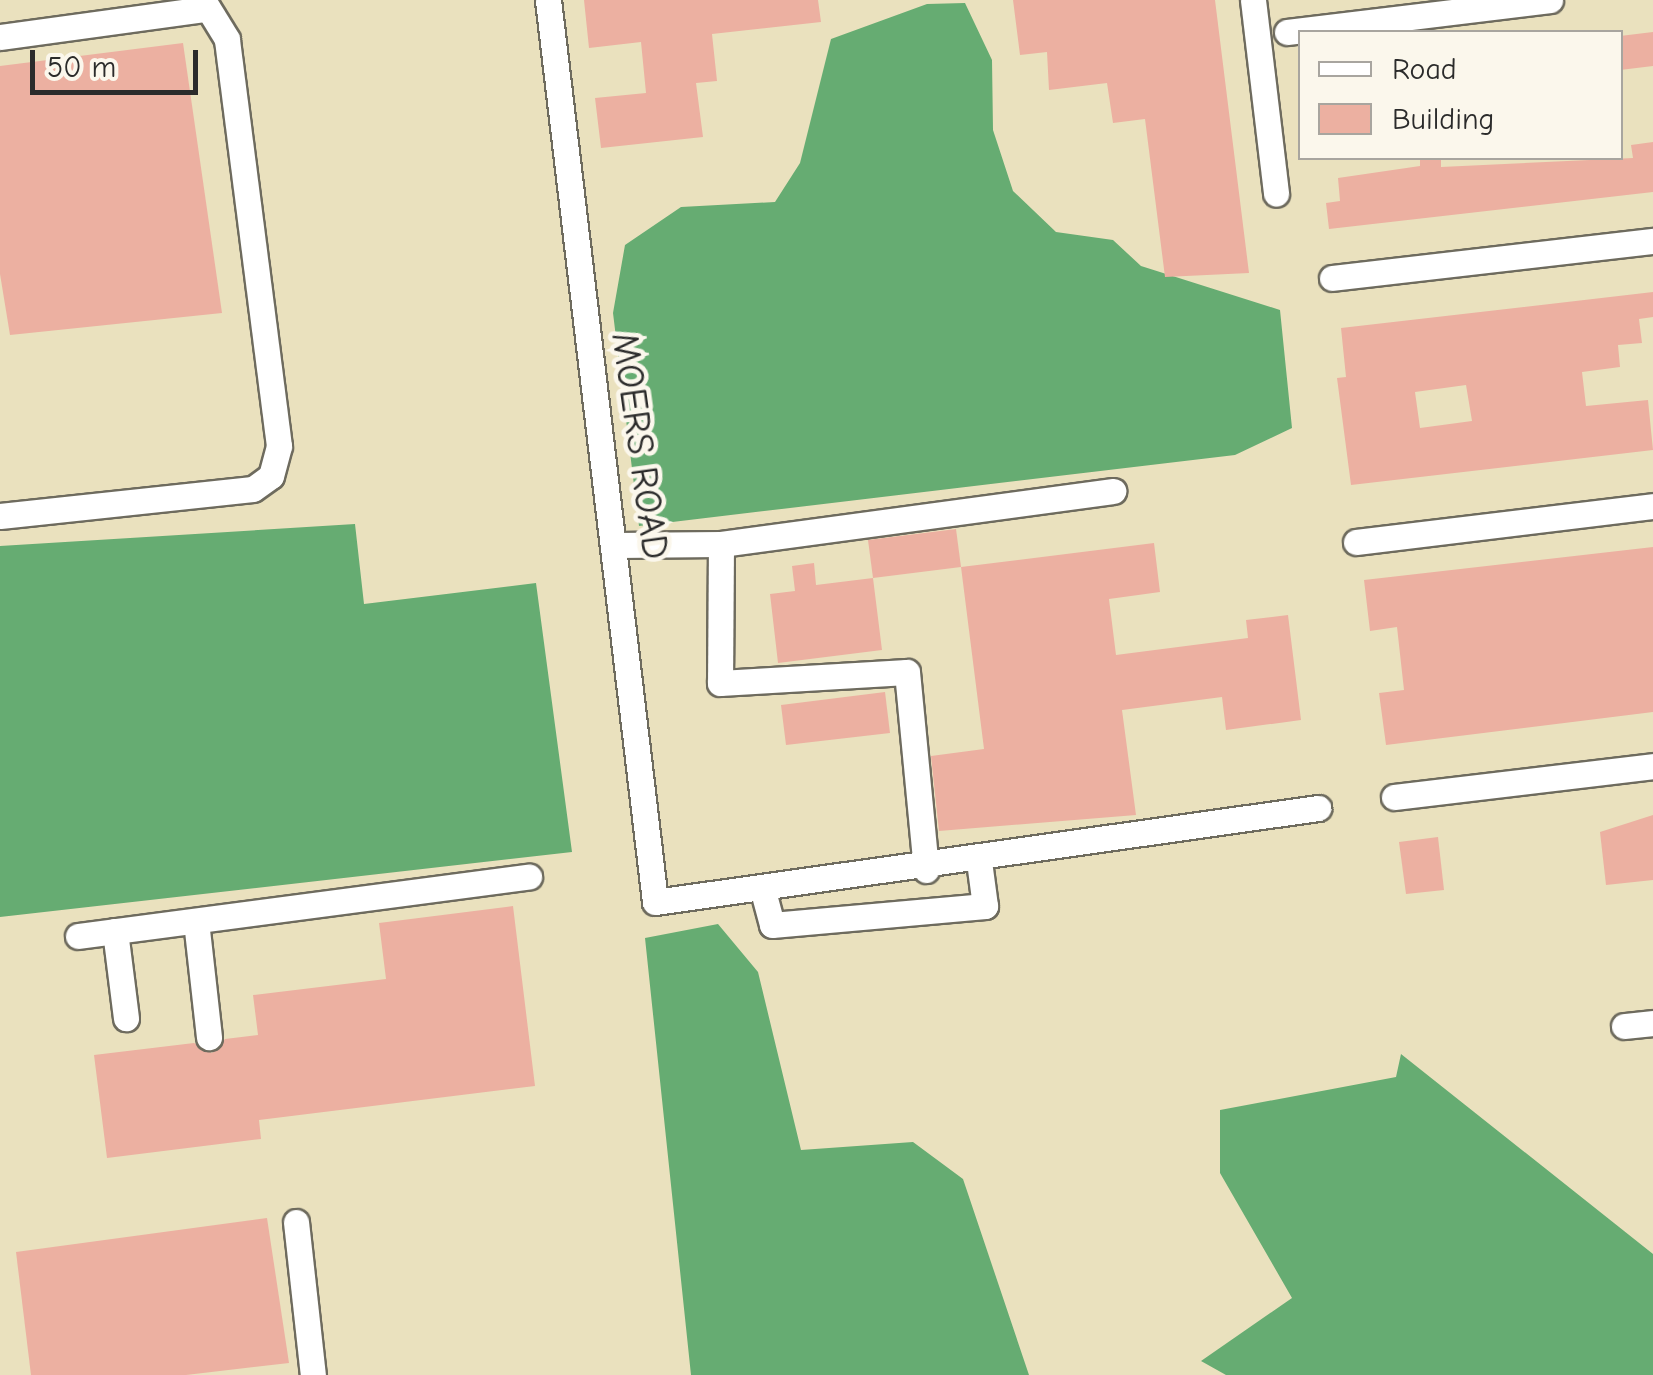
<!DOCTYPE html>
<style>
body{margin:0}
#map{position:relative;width:1653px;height:1375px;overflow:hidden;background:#eae1be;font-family:"Comic Neue",sans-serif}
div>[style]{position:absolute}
.forest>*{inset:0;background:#66ac72}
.building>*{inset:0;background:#ecb0a1}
.roads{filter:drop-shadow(2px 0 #6e6b5e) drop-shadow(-2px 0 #6e6b5e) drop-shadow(0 2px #6e6b5e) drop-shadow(0 -2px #6e6b5e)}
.minor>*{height:25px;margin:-12.5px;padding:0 12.5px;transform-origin:12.5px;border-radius:12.5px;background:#fff}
span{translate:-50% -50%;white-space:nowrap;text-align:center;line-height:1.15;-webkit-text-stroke:9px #fbf7ec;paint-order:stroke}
.street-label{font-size:38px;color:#2b2b2b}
.legend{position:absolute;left:1298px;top:30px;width:325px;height:130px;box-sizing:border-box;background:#fbf7ec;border:2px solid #a8a59f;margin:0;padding:12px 18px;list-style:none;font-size:30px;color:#2b2b2b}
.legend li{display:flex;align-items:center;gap:20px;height:50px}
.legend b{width:50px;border:2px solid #a8a59f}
.scale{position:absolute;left:30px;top:50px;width:168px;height:45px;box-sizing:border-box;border:5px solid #2b2b2b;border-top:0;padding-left:12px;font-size:30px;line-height:35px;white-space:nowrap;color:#2b2b2b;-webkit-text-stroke:8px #fbf7ec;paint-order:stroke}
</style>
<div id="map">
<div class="forest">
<i style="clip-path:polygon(965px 3px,992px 60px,993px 130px,1013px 191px,1056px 232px,1113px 240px,1141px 266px,1280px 310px,1292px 428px,1235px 455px,639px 526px,613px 313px,625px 245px,681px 207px,775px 202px,800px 163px,831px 39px,927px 4px)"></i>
<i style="clip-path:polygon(355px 524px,364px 604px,536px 583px,572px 852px,0 917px,0 546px)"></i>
<i style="clip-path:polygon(718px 924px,758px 972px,801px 1150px,913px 1142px,963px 1179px,1029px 1375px,691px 1375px,645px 938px)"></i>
<i style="clip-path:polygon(1401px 1054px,1653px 1254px,1653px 1375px,1226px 1375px,1201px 1361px,1292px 1298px,1220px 1173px,1220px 1110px,1396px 1077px)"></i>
</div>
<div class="building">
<i style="clip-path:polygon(584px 0,818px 0,821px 22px,712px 34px,717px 81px,696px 83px,703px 137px,601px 148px,595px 98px,646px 93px,641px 42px,589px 48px)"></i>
<i style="clip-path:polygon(1013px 0,1215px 0,1249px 273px,1165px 277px,1145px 119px,1113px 123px,1107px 83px,1049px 90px,1047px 52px,1020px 55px)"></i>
<i style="clip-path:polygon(1653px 32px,1653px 66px,1620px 70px,1620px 36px)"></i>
<i style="clip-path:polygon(183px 43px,222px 313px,10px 335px,0 274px,0 66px)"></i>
<i style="clip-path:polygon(1653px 142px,1653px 192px,1329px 229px,1326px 203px,1340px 201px,1338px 178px,1420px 166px,1420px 158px,1441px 158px,1441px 167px,1633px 158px,1631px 145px)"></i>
<i style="clip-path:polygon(evenodd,1653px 292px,1653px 317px,1639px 319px,1642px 343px,1618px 345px,1620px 367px,1582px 372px,1586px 406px,1648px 400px,1653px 450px,1351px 485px,1337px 378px,1346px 377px,1341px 328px,1653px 292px,1466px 385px,1472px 421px,1420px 428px,1415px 392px,1466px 385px)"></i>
<i style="clip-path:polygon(956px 529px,961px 567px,873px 578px,868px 540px)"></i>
<i style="clip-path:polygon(1154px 543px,1160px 592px,1109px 599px,1116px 655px,1248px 638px,1246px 620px,1288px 615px,1301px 720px,1226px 730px,1222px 697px,1122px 710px,1136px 815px,939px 831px,931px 756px,984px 749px,961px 567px)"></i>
<i style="clip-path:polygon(1653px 547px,1653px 712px,1386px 745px,1379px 693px,1404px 690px,1397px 627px,1370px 631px,1364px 580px)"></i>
<i style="clip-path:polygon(814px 563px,816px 585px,873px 578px,882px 650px,778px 663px,770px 594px,795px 591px,792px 566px)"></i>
<i style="clip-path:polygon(885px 692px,890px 733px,786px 745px,781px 705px)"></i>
<i style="clip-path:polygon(1653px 815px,1653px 880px,1606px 885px,1600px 832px)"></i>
<i style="clip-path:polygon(1438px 837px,1444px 890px,1406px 894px,1399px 842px)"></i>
<i style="clip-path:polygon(513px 906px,535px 1086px,259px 1120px,261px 1139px,107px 1158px,94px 1055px,194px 1043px,212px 1053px,225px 1039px,258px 1035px,253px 995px,386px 979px,379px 923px)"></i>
<i style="clip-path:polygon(267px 1218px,289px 1363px,186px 1375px,31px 1375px,16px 1252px)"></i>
</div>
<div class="roads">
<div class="minor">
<i style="left:548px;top:0;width:908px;rotate:83.23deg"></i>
<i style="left:655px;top:902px;width:670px;rotate:-8.07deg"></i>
<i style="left:1253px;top:0;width:195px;rotate:83.2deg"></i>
<i style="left:1287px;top:32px;width:265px;rotate:-6.9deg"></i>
<i style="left:0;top:37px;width:206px;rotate:-7.8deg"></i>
<i style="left:1332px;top:278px;width:323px;rotate:-6.6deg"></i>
<i style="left:0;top:516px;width:254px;rotate:-6.1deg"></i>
<i style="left:253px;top:489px;width:22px;rotate:-36deg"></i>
<i style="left:271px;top:476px;width:31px;rotate:-75deg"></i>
<i style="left:279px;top:446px;width:410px;rotate:-97.3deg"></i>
<i style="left:227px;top:39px;width:46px;rotate:-121.6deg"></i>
<i style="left:1356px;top:542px;width:299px;rotate:-6.9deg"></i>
<i style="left:721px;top:544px;width:139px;rotate:90.4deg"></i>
<i style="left:720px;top:683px;width:187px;rotate:-3.4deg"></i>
<i style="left:907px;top:672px;width:199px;rotate:84.5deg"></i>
<i style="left:616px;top:545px;width:105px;rotate:-0.5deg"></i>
<i style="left:721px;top:544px;width:396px;rotate:-7.7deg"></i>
<i style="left:1394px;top:797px;width:261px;rotate:-6.8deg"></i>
<i style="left:763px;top:891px;width:35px;rotate:75deg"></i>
<i style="left:772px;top:925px;width:214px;rotate:-5.1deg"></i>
<i style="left:985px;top:906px;width:45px;rotate:-97.6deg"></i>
<i style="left:196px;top:921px;width:117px;rotate:83.6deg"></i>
<i style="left:115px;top:931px;width:88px;rotate:82.8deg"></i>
<i style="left:78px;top:936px;width:455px;rotate:-7.5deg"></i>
<i style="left:1624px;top:1026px;width:29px;rotate:-6deg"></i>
<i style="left:296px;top:1222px;width:154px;rotate:83.7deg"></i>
</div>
</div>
<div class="street-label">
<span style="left:639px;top:446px;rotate:82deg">MOERS ROAD</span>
</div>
<ul class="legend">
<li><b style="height:12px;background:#fff"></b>Road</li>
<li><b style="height:28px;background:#ecb0a1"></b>Building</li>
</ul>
<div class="scale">50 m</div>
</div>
